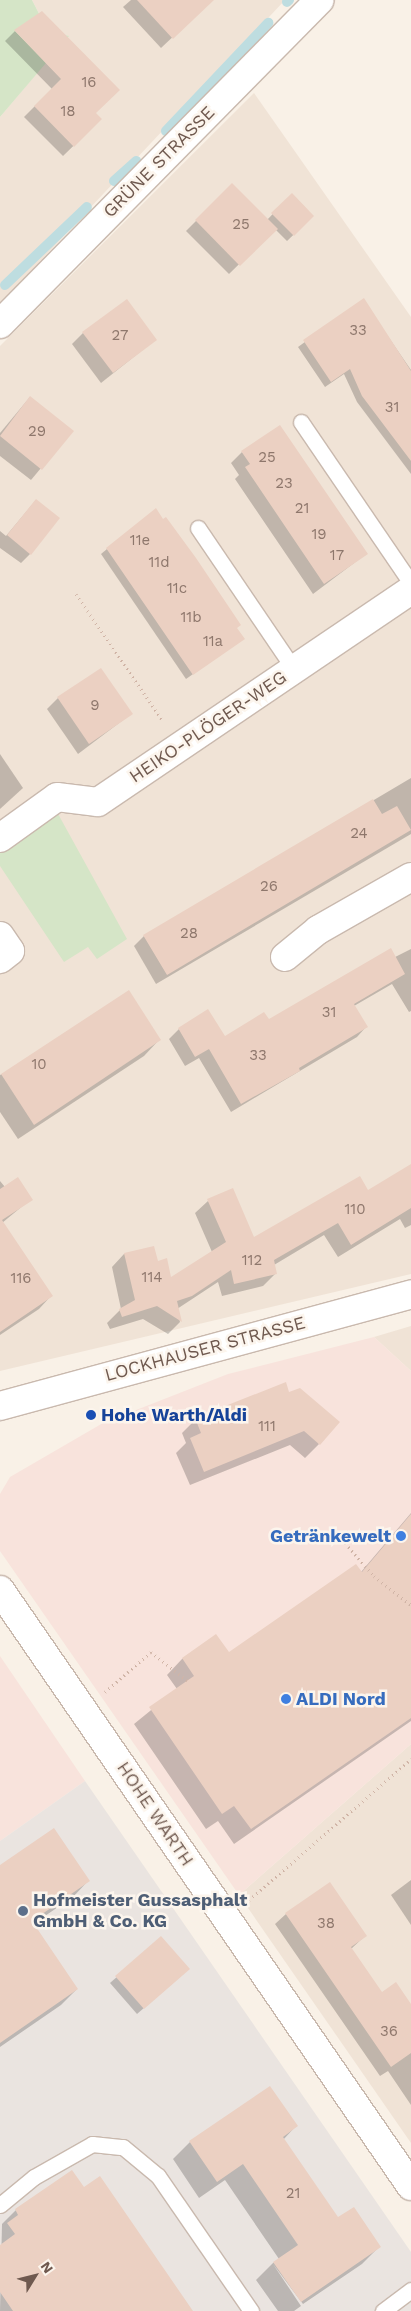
<!DOCTYPE html>
<meta charset="utf-8">
<style>
body{margin:0}
#map{position:relative;width:411px;height:2311px;overflow:hidden;background:#f9f1e7;font-family:"Work Sans",sans-serif}
div>[style]{position:absolute}
.residential>*{inset:0;background:#f0e3d6}
.commercial>*{inset:0;background:#f8e3dc}
.industrial>*{inset:0;background:#eae4e0}
.green>*{inset:0;background:#d5e5c7}
.shadow>*{inset:0;background:#0003}
.stream>*{height:10px;margin:-5px;padding:0 5px;transform-origin:5px;border-radius:5px;background:#bedde0}
.building>*{inset:0;background:#ebd0c2}
.path>*{height:3px;margin-top:-1.5px;transform-origin:0;background:repeating-linear-gradient(90deg,#d0b4a6 0 1px,transparent 0 5px)}
.roads{filter:drop-shadow(1px 0 #c9b9ae) drop-shadow(-1px 0 #c9b9ae) drop-shadow(0 1px #c9b9ae) drop-shadow(0 -1px #c9b9ae)}
.service>*{height:15px;margin:-7.5px;padding:0 7.5px;transform-origin:7.5px;border-radius:7.5px;background:#fff}
.minor>*{height:28px;margin:-14px;padding:0 14px;transform-origin:14px;border-radius:14px;background:#fff}
.tertiary>*{height:28px;margin:-14px;padding:0 14px;transform-origin:14px;border-radius:14px;background:#fff}
.dots>*{width:14px;height:14px;translate:-50% -50%;box-sizing:border-box;border:2px solid #fcf5ed;border-radius:50%}
span{translate:-50% -50%;white-space:nowrap;text-align:center;line-height:1.15;-webkit-text-stroke:5px #fcf5ed;paint-order:stroke}
.number-label{font-size:15px;color:#8e776c}
.number-label span{-webkit-text-stroke-width:0}
.street-label{font-size:18px;color:#6f594f}
.transit-label{font-size:18px;color:#164399;font-weight:700}
.left{translate:0 -50%;text-align:left}
.shop-label{font-size:18px;color:#366cbe;font-weight:700}
.right{translate:-100% -50%;text-align:right}
.service-label{font-size:18px;color:#4e5e75;font-weight:700}
.north{position:absolute;left:10px;top:2251px;width:50px;height:50px;-webkit-text-stroke:4px #fcf5ed;paint-order:stroke;rotate:54deg;font-size:14px;font-weight:700;line-height:20px;text-align:center;color:#6f594f}
.north::after{content:'';display:block;margin:auto;width:18px;height:22px;background:#6f594f;clip-path:polygon(50% 0,100% 100%,50% 72%,0 100%)}
</style>
<div id="map">
<div class="residential">
<i style="clip-path:polygon(32px 0,285px 0,0 304px,0 117px,68px 36px,48px 31px)"></i>
<i style="clip-path:polygon(254px 93px,411px 317px,411px 1274px,0 1371px,0 346px)"></i>
<i style="clip-path:polygon(411px 1326px,411px 1371px,374px 1337px)"></i>
<i style="clip-path:polygon(411px 1744px,411px 2143px,239px 1895px)"></i>
</div>
<div class="commercial">
<i style="clip-path:polygon(374px 1337px,411px 1371px,411px 1744px,239px 1895px,0 1551px,0 1494px,10px 1477px,103px 1423px,228px 1374px)"></i>
<i style="clip-path:polygon(0 1656px,85px 1781px,0 1841px)"></i>
</div>
<div class="industrial">
<i style="clip-path:polygon(85px 1781px,411px 2252px,411px 2311px,0 2311px,0 1841px)"></i>
</div>
<div class="green">
<i style="clip-path:polygon(0 0,32px 0,48px 31px,69px 36px,0 117px)"></i>
<i style="clip-path:polygon(57px 812px,127px 939px,97px 959px,88px 947px,64px 962px,0 866px,0 851px)"></i>
</div>
<div class="shadow">
<i style="clip-path:polygon(131px 0,212px 0,161px 48px,123px 7px)"></i>
<i style="clip-path:polygon(15px 31px,101px 119px,63px 156px,24px 117px,52px 89px,5px 41px)"></i>
<i style="clip-path:polygon(232px 185px,267px 220px,292px 194px,313px 216px,287px 241px,275px 229px,229px 274px,186px 231px)"></i>
<i style="clip-path:polygon(363px 300px,411px 370px,411px 474px,357px 402px,344px 374px,325px 387px,298px 347px)"></i>
<i style="clip-path:polygon(83px 333px,155px 340px,101px 383px,72px 344px)"></i>
<i style="clip-path:polygon(30px 397px,72px 431px,31px 480px,0 456px,0 433px)"></i>
<i style="clip-path:polygon(242px 452px,366px 554px,313px 594px,235px 479px,239px 475px,231px 463px)"></i>
<i style="clip-path:polygon(36px 500px,30px 554px,21px 563px,0 548px,0 531px,6px 536px)"></i>
<i style="clip-path:polygon(107px 549px,236px 628px,243px 639px,186px 679px,101px 554px)"></i>
<i style="clip-path:polygon(58px 698px,131px 714px,78px 754px,47px 709px)"></i>
<i style="clip-path:polygon(0 754px,23px 788px,0 809px)"></i>
<i style="clip-path:polygon(411px 778px,411px 834px,156px 984px,134px 946px,144px 936px)"></i>
<i style="clip-path:polygon(411px 949px,411px 1011px,409px 1012px,392px 984px,354px 1006px,366px 1027px,357px 1037px,231px 1112px,199px 1058px,185px 1066px,169px 1039px,179px 1029px,224px 1038px,268px 1021px)"></i>
<i style="clip-path:polygon(159px 1040px,144px 1056px,18px 1139px,0 1112px,0 1075px,4px 1073px)"></i>
<i style="clip-path:polygon(411px 1166px,411px 1225px,405px 1228px,400px 1219px,338px 1257px,324px 1235px,274px 1265px,276px 1273px,263px 1286px,222px 1296px,218px 1282px,177px 1309px,180px 1322px,168px 1334px,143px 1319px,110px 1329px,107px 1323px,121px 1309px,112px 1267px,124px 1254px,157px 1262px,170px 1279px,212px 1252px,195px 1213px,208px 1201px,254px 1239px,368px 1192px)"></i>
<i style="clip-path:polygon(0 1181px,5px 1187px,31px 1199px,2px 1223px,51px 1296px,39px 1309px,0 1335px)"></i>
<i style="clip-path:polygon(289px 1394px,319px 1444px,305px 1458px,290px 1445px,190px 1485px,176px 1453px,186px 1443px,182px 1433px,196px 1419px)"></i>
<i style="clip-path:polygon(411px 1513px,411px 1721px,234px 1844px,218px 1821px,206px 1829px,134px 1724px,177px 1689px,167px 1675px,182px 1659px,216px 1636px,229px 1653px,361px 1572px)"></i>
<i style="clip-path:polygon(0 1865px,88px 1881px,73px 1897px,33px 1924px,77px 1989px,61px 2005px,0 2047px)"></i>
<i style="clip-path:polygon(411px 1880px,411px 1925px,391px 1895px)"></i>
<i style="clip-path:polygon(286px 1914px,365px 1936px,351px 1949px,381px 1993px,411px 2007px,411px 2105px,388px 2071px,380px 2076px,275px 1924px)"></i>
<i style="clip-path:polygon(161px 1938px,182px 1975px,137px 2014px,110px 1983px)"></i>
<i style="clip-path:polygon(270px 2088px,296px 2126px,283px 2140px,338px 2219px,379px 2247px,362px 2264px,303px 2304px,273px 2264px,301px 2306px,294px 2311px,278px 2311px,256px 2280px,273px 2263px,279px 2259px,225px 2180px,199px 2198px,173px 2159px,190px 2142px)"></i>
<i style="clip-path:polygon(84px 2189px,192px 2311px,0 2311px,2px 2224px,16px 2210px)"></i>
</div>
<div class="stream">
<i style="left:287px;top:2px;width:3px;rotate:-45deg"></i>
<i style="left:166px;top:131px;width:149px;rotate:-46.6deg"></i>
<i style="left:114px;top:181px;width:30px;rotate:-42deg"></i>
<i style="left:5px;top:285px;width:113px;rotate:-43.6deg"></i>
</div>
<div class="building">
<i style="clip-path:polygon(137px 0,214px 0,173px 39px)"></i>
<i style="clip-path:polygon(42px 11px,120px 90px,96px 113px,102px 119px,74px 147px,34px 106px,61px 79px,14px 30px)"></i>
<i style="clip-path:polygon(232px 183px,278px 229px,240px 266px,195px 220px)"></i>
<i style="clip-path:polygon(292px 193px,314px 216px,294px 236px,271px 213px)"></i>
<i style="clip-path:polygon(364px 298px,411px 371px,411px 461px,362px 396px,350px 369px,331px 382px,303px 340px)"></i>
<i style="clip-path:polygon(127px 299px,157px 340px,113px 373px,82px 332px)"></i>
<i style="clip-path:polygon(30px 396px,74px 431px,42px 470px,0 436px)"></i>
<i style="clip-path:polygon(280px 425px,368px 554px,324px 584px,245px 467px,250px 464px,241px 451px)"></i>
<i style="clip-path:polygon(36px 499px,60px 518px,31px 555px,7px 535px)"></i>
<i style="clip-path:polygon(156px 508px,163px 519px,166px 517px,196px 558px,241px 625px,237px 628px,245px 639px,193px 675px,106px 548px)"></i>
<i style="clip-path:polygon(101px 668px,133px 714px,89px 744px,57px 697px)"></i>
<i style="clip-path:polygon(373px 799px,382px 814px,397px 806px,411px 830px,167px 975px,143px 935px)"></i>
<i style="clip-path:polygon(391px 948px,405px 974px,354px 1004px,368px 1027px,299px 1068px,300px 1071px,241px 1104px,209px 1049px,195px 1057px,178px 1028px,208px 1009px,225px 1036px,264px 1012px,269px 1019px)"></i>
<i style="clip-path:polygon(129px 990px,161px 1040px,34px 1125px,1px 1074px)"></i>
<i style="clip-path:polygon(411px 1164px,411px 1208px,351px 1245px,338px 1223px,274px 1260px,277px 1274px,234px 1284px,231px 1270px,192px 1296px,177px 1301px,182px 1322px,157px 1306px,122px 1317px,119px 1309px,135px 1300px,124px 1253px,154px 1246px,158px 1261px,167px 1258px,171px 1277px,226px 1242px,207px 1199px,233px 1188px,254px 1237px,360px 1176px,368px 1190px)"></i>
<i style="clip-path:polygon(18px 1177px,33px 1200px,2px 1220px,53px 1296px,0 1332px,0 1189px)"></i>
<i style="clip-path:polygon(286px 1382px,289px 1392px,300px 1388px,340px 1422px,320px 1445px,304px 1431px,204px 1472px,190px 1438px,201px 1433px,195px 1418px)"></i>
<i style="clip-path:polygon(411px 1514px,411px 1718px,251px 1829px,234px 1806px,222px 1814px,149px 1707px,194px 1676px,182px 1658px,216px 1634px,229px 1652px,356px 1564px,362px 1572px)"></i>
<i style="clip-path:polygon(54px 1828px,90px 1881px,32px 1921px,78px 1989px,0 2043px,0 1865px)"></i>
<i style="clip-path:polygon(330px 1882px,367px 1936px,351px 1947px,382px 1992px,396px 1982px,411px 2004px,411px 2053px,391px 2067px,285px 1913px)"></i>
<i style="clip-path:polygon(161px 1936px,190px 1969px,144px 2009px,115px 1976px)"></i>
<i style="clip-path:polygon(270px 2086px,298px 2126px,283px 2137px,338px 2217px,354px 2207px,381px 2247px,301px 2302px,273px 2262px,298px 2245px,243px 2164px,217px 2182px,189px 2141px)"></i>
<i style="clip-path:polygon(72px 2170px,84px 2187px,100px 2176px,193px 2311px,13px 2311px,0 2292px,0 2245px,15px 2234px,7px 2223px,18px 2215px,15px 2209px)"></i>
</div>
<div class="path">
<i style="left:76px;top:594px;width:154px;rotate:55.6deg"></i>
<i style="left:332px;top:1528px;width:64px;rotate:48.8deg"></i>
<i style="left:374px;top:1576px;width:47px;rotate:38.1deg"></i>
<i style="left:105px;top:1692px;width:61px;rotate:-41deg"></i>
<i style="left:151px;top:1652px;width:46px;rotate:37.9deg"></i>
<i style="left:249px;top:1900px;width:215px;rotate:-41deg"></i>
</div>
<div class="roads">
<div class="service">
<i style="left:301px;top:422px;width:195px;rotate:55.7deg"></i>
<i style="left:198px;top:528px;width:171px;rotate:55.8deg"></i>
<i style="left:0;top:2205px;width:44px;rotate:-39.5deg"></i>
<i style="left:34px;top:2177px;width:67px;rotate:-29.6deg"></i>
<i style="left:92px;top:2144px;width:31px;rotate:6deg"></i>
<i style="left:123px;top:2147px;width:45px;rotate:39.6deg"></i>
<i style="left:158px;top:2176px;width:164px;rotate:55.4deg"></i>
<i style="left:383px;top:2311px;width:35px;rotate:-37deg"></i>
</div>
<div class="minor">
<i style="left:0;top:324px;width:455px;rotate:-45.4deg"></i>
<i style="left:0;top:838px;width:70px;rotate:-35.7deg"></i>
<i style="left:57px;top:797px;width:41px;rotate:7deg"></i>
<i style="left:98px;top:802px;width:378px;rotate:-34.1deg"></i>
<i style="left:0;top:936px;width:18px;rotate:56deg"></i>
<i style="left:10px;top:951px;width:13px;rotate:141deg"></i>
<i style="left:285px;top:957px;width:43px;rotate:-39.3deg"></i>
<i style="left:318px;top:930px;width:107px;rotate:-29.7deg"></i>
<i style="left:0;top:1590px;width:724px;rotate:55.41deg"></i>
</div>
<div class="tertiary">
<i style="left:0;top:1406px;width:426px;rotate:-15.2deg"></i>
</div>
</div>
<div class="dots">
<i style="left:91px;top:1415px;background:#1a4fb4"></i>
<i style="left:401px;top:1536px;background:#3f7fe0"></i>
<i style="left:286px;top:1699px;background:#3f7fe0"></i>
<i style="left:23px;top:1911px;background:#5c6f8a"></i>
</div>
<div class="number-label">
<span style="left:89px;top:83px">16</span>
<span style="left:68px;top:112px">18</span>
<span style="left:241px;top:225px">25</span>
<span style="left:358px;top:331px">33</span>
<span style="left:120px;top:336px">27</span>
<span style="left:392px;top:408px">31</span>
<span style="left:37px;top:432px">29</span>
<span style="left:267px;top:458px">25</span>
<span style="left:284px;top:484px">23</span>
<span style="left:302px;top:509px">21</span>
<span style="left:319px;top:535px">19</span>
<span style="left:140px;top:541px">11e</span>
<span style="left:337px;top:556px">17</span>
<span style="left:159px;top:563px">11d</span>
<span style="left:177px;top:589px">11c</span>
<span style="left:191px;top:618px">11b</span>
<span style="left:213px;top:642px">11a</span>
<span style="left:95px;top:706px">9</span>
<span style="left:359px;top:834px">24</span>
<span style="left:269px;top:887px">26</span>
<span style="left:189px;top:934px">28</span>
<span style="left:329px;top:1013px">31</span>
<span style="left:258px;top:1056px">33</span>
<span style="left:39px;top:1065px">10</span>
<span style="left:355px;top:1210px">110</span>
<span style="left:252px;top:1261px">112</span>
<span style="left:152px;top:1278px">114</span>
<span style="left:21px;top:1279px">116</span>
<span style="left:267px;top:1427px">111</span>
<span style="left:326px;top:1924px">38</span>
<span style="left:389px;top:2032px">36</span>
<span style="left:293px;top:2194px">21</span>
</div>
<div class="street-label">
<span style="left:159px;top:162px;rotate:-45deg">GRÜNE STRASSE</span>
<span style="left:208px;top:727px;rotate:-34deg">HEIKO-PLÖGER-WEG</span>
<span style="left:205px;top:1349px;rotate:-15deg">LOCKHAUSER STRASSE</span>
<span style="left:155px;top:1814px;rotate:56deg">HOHE WARTH</span>
</div>
<div class="transit-label">
<span class="left" style="left:101px;top:1415px">Hohe Warth/Aldi</span>
</div>
<div class="shop-label">
<span class="right" style="left:391px;top:1536px">Getränkewelt</span>
<span class="left" style="left:296px;top:1699px">ALDI Nord</span>
</div>
<div class="service-label">
<span class="left" style="left:33px;top:1911px">Hofmeister Gussasphalt<br>GmbH &amp; Co. KG</span>
</div>
<div class="north">N</div>
</div>
